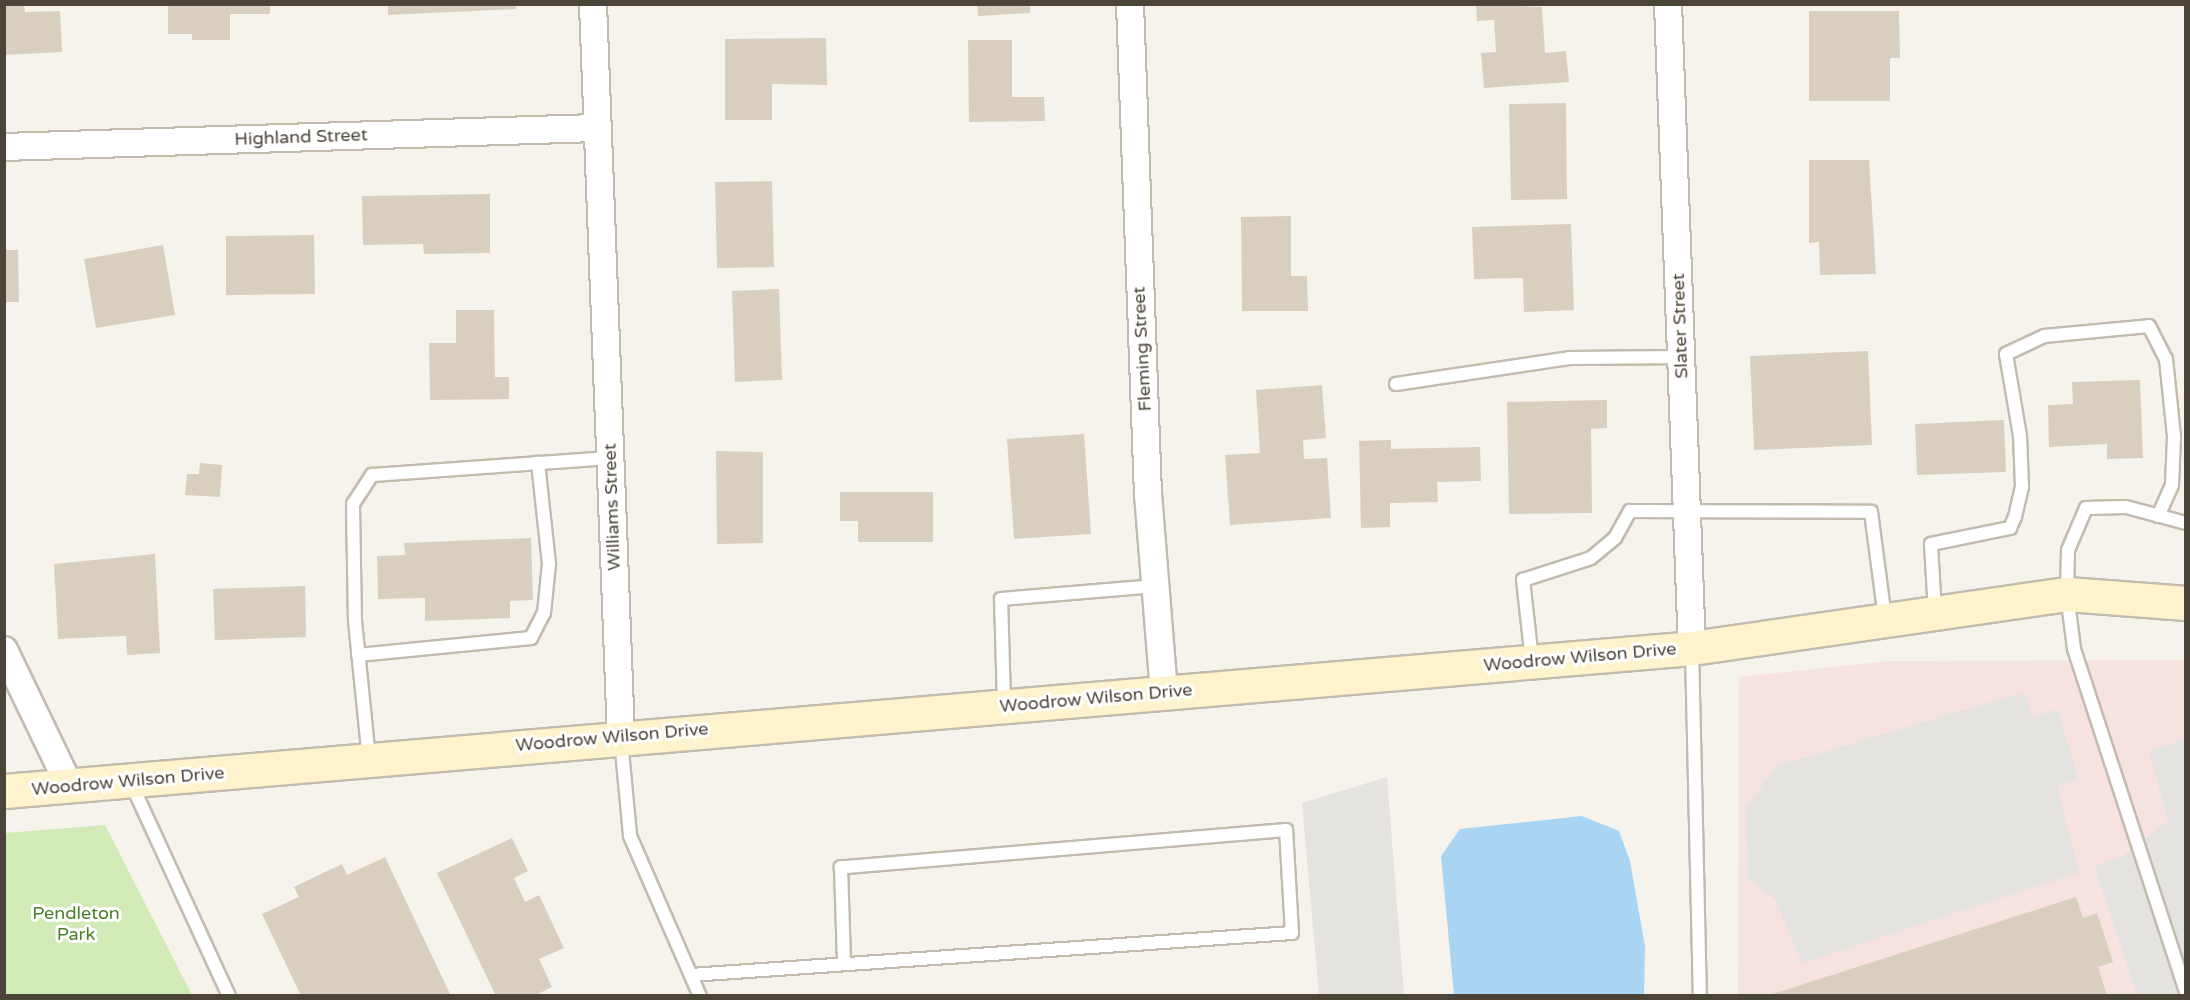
<!DOCTYPE html>
<style>
body{margin:0}
#map{position:relative;width:2190px;height:1000px;overflow:hidden;background:#f6f3ec;font-family:"Varela Round",sans-serif}
div>[style]{position:absolute}
.medical>*{inset:0;background:#f6e3e0}
.green>*{inset:0;background:#d2eab5}
.parking>*{inset:0;background:#e5e3e0}
.water>*{inset:0;background:#a9d4f2}
.building>*{inset:0;background:#d8cfc1}
.roads{filter:drop-shadow(2px 0 #c2bbae) drop-shadow(-2px 0 #c2bbae) drop-shadow(0 2px #c2bbae) drop-shadow(0 -2px #c2bbae)}
.lane>*{height:12px;margin:-6px;padding:0 6px;transform-origin:6px;border-radius:6px;background:#fff}
.street>*{height:26px;margin:-13px;padding:0 13px;transform-origin:13px;border-radius:13px;background:#fff}
.secondary>*{height:33px;margin:-16.5px;padding:0 16.5px;transform-origin:16.5px;border-radius:16.5px;background:#fff3cd}
span{translate:-50% -50%;white-space:nowrap;text-align:center;line-height:1.15;-webkit-text-stroke:6px #fff;paint-order:stroke}
.street-label{font-size:18px;color:#4b4439}
.park-label{font-size:18px;color:#4a7f2a}
.frame{position:absolute;inset:0;border:6px solid #4b4439;pointer-events:none}
</style>
<div id="map">
<div class="medical">
<i style="clip-path:polygon(2185px 660px,2185px 995px,1738px 996px,1739px 677px,1888px 661px)"></i>
</div>
<div class="green">
<i style="clip-path:polygon(105px 825px,192px 995px,5px 995px,5px 833px)"></i>
</div>
<div class="parking">
<i style="clip-path:polygon(2025px 692px,2032px 718px,2058px 709px,2078px 779px,2057px 786px,2079px 873px,1802px 963px,1775px 899px,1748px 879px,1746px 808px,1776px 766px)"></i>
<i style="clip-path:polygon(2185px 739px,2185px 995px,2137px 995px,2094px 866px,2121px 857px,2168px 821px,2149px 751px)"></i>
<i style="clip-path:polygon(1387px 777px,1404px 995px,1319px 995px,1302px 803px)"></i>
</div>
<div class="water">
<i style="clip-path:polygon(1582px 816px,1619px 831px,1630px 861px,1645px 947px,1644px 995px,1454px 995px,1441px 856px,1460px 829px)"></i>
</div>
<div class="building">
<i style="clip-path:polygon(4px 4px,24px 4px,25px 12px,60px 11px,62px 52px,4px 55px)"></i>
<i style="clip-path:polygon(168px 4px,270px 4px,270px 14px,230px 14px,230px 40px,192px 40px,192px 34px,168px 34px)"></i>
<i style="clip-path:polygon(388px 4px,515px 4px,516px 9px,388px 15px)"></i>
<i style="clip-path:polygon(977px 4px,1030px 4px,1030px 13px,978px 16px)"></i>
<i style="clip-path:polygon(1476px 4px,1542px 7px,1545px 53px,1566px 51px,1569px 82px,1484px 88px,1481px 53px,1496px 52px,1494px 20px,1477px 21px)"></i>
<i style="clip-path:polygon(1809px 11px,1899px 11px,1900px 58px,1890px 58px,1890px 101px,1809px 101px)"></i>
<i style="clip-path:polygon(826px 38px,827px 85px,772px 84px,772px 120px,725px 120px,725px 39px)"></i>
<i style="clip-path:polygon(968px 40px,1012px 40px,1012px 97px,1044px 97px,1045px 121px,969px 122px)"></i>
<i style="clip-path:polygon(1566px 103px,1567px 199px,1511px 200px,1509px 104px)"></i>
<i style="clip-path:polygon(1809px 160px,1869px 160px,1876px 274px,1820px 275px,1819px 242px,1809px 243px)"></i>
<i style="clip-path:polygon(772px 181px,774px 267px,717px 268px,715px 182px)"></i>
<i style="clip-path:polygon(490px 194px,490px 253px,424px 254px,423px 244px,363px 245px,362px 196px)"></i>
<i style="clip-path:polygon(1291px 216px,1291px 276px,1307px 276px,1308px 311px,1242px 311px,1241px 217px)"></i>
<i style="clip-path:polygon(1571px 224px,1574px 310px,1524px 312px,1523px 278px,1474px 279px,1472px 227px)"></i>
<i style="clip-path:polygon(314px 235px,315px 294px,226px 295px,226px 236px)"></i>
<i style="clip-path:polygon(163px 245px,175px 315px,96px 328px,84px 259px)"></i>
<i style="clip-path:polygon(4px 250px,18px 250px,19px 302px,4px 302px)"></i>
<i style="clip-path:polygon(779px 289px,782px 380px,735px 382px,732px 291px)"></i>
<i style="clip-path:polygon(456px 310px,494px 310px,495px 377px,509px 377px,509px 399px,430px 400px,429px 343px,456px 343px)"></i>
<i style="clip-path:polygon(1868px 351px,1872px 445px,1754px 450px,1750px 356px)"></i>
<i style="clip-path:polygon(2140px 380px,2143px 458px,2107px 459px,2107px 444px,2049px 447px,2048px 405px,2073px 404px,2072px 382px)"></i>
<i style="clip-path:polygon(1322px 385px,1326px 438px,1303px 440px,1304px 459px,1327px 458px,1331px 518px,1230px 525px,1225px 455px,1260px 453px,1256px 390px)"></i>
<i style="clip-path:polygon(1607px 400px,1607px 428px,1591px 429px,1592px 513px,1509px 514px,1507px 402px)"></i>
<i style="clip-path:polygon(2004px 420px,2006px 472px,1917px 475px,1915px 424px)"></i>
<i style="clip-path:polygon(1084px 434px,1091px 534px,1014px 539px,1007px 439px)"></i>
<i style="clip-path:polygon(1391px 440px,1391px 449px,1480px 447px,1481px 481px,1437px 482px,1438px 502px,1390px 503px,1390px 527px,1361px 528px,1359px 441px)"></i>
<i style="clip-path:polygon(716px 451px,763px 452px,763px 543px,717px 544px)"></i>
<i style="clip-path:polygon(200px 463px,222px 465px,220px 497px,185px 495px,187px 474px,199px 474px)"></i>
<i style="clip-path:polygon(840px 492px,933px 492px,933px 542px,858px 542px,858px 521px,840px 521px)"></i>
<i style="clip-path:polygon(531px 538px,533px 600px,510px 601px,510px 618px,425px 621px,425px 598px,378px 599px,377px 556px,405px 555px,404px 543px)"></i>
<i style="clip-path:polygon(155px 554px,160px 653px,127px 655px,126px 636px,58px 639px,54px 564px)"></i>
<i style="clip-path:polygon(305px 586px,306px 637px,215px 640px,213px 589px)"></i>
<i style="clip-path:polygon(512px 838px,528px 871px,514px 878px,525px 902px,539px 895px,564px 948px,539px 959px,552px 987px,534px 996px,496px 996px,437px 873px)"></i>
<i style="clip-path:polygon(385px 857px,451px 996px,301px 996px,262px 914px,299px 897px,294px 887px,342px 864px,347px 875px)"></i>
<i style="clip-path:polygon(2076px 897px,2083px 918px,2097px 913px,2113px 962px,2098px 967px,2107px 996px,1766px 996px)"></i>
</div>
<div class="roads">
<div class="lane">
<i style="left:1396px;top:384px;width:175px;rotate:-8.5deg"></i>
<i style="left:1569px;top:358px;width:112px;rotate:-0.5deg"></i>
<i style="left:2186px;top:523px;width:62px;rotate:-165.1deg"></i>
<i style="left:2126px;top:507px;width:40px;rotate:178.6deg"></i>
<i style="left:2086px;top:508px;width:46px;rotate:113.2deg"></i>
<i style="left:2068px;top:550px;width:44px;rotate:91.3deg"></i>
<i style="left:2067px;top:594px;width:55px;rotate:82.7deg"></i>
<i style="left:2074px;top:649px;width:361px;rotate:71.9deg"></i>
<i style="left:1935px;top:612px;width:68px;rotate:-93.4deg"></i>
<i style="left:1931px;top:544px;width:81px;rotate:-11.4deg"></i>
<i style="left:2010px;top:528px;width:12px;rotate:-66deg"></i>
<i style="left:2015px;top:517px;width:31px;rotate:-77deg"></i>
<i style="left:2022px;top:487px;width:51px;rotate:-92.2deg"></i>
<i style="left:2020px;top:436px;width:83px;rotate:-99.7deg"></i>
<i style="left:2006px;top:354px;width:42px;rotate:-25.3deg"></i>
<i style="left:2044px;top:336px;width:105px;rotate:-5.4deg"></i>
<i style="left:2149px;top:326px;width:37px;rotate:63deg"></i>
<i style="left:2166px;top:359px;width:78px;rotate:84.1deg"></i>
<i style="left:2174px;top:437px;width:48px;rotate:92.4deg"></i>
<i style="left:2172px;top:485px;width:34px;rotate:114deg"></i>
<i style="left:1692px;top:649px;width:347px;rotate:88.7deg"></i>
<i style="left:358px;top:655px;width:174px;rotate:-5.6deg"></i>
<i style="left:531px;top:638px;width:28px;rotate:-63deg"></i>
<i style="left:544px;top:613px;width:49px;rotate:-84.2deg"></i>
<i style="left:549px;top:564px;width:102px;rotate:-96.2deg"></i>
<i style="left:1532px;top:660px;width:81px;rotate:-96.4deg"></i>
<i style="left:1523px;top:580px;width:71px;rotate:-17.9deg"></i>
<i style="left:1591px;top:558px;width:31px;rotate:-40deg"></i>
<i style="left:1615px;top:538px;width:31px;rotate:-61deg"></i>
<i style="left:1630px;top:511px;width:241px;rotate:0.2deg"></i>
<i style="left:1871px;top:512px;width:108px;rotate:82.5deg"></i>
<i style="left:1004px;top:704px;width:105px;rotate:-91.6deg"></i>
<i style="left:1001px;top:599px;width:155px;rotate:-4.8deg"></i>
<i style="left:621px;top:740px;width:96px;rotate:84.6deg"></i>
<i style="left:630px;top:836px;width:175px;rotate:66.4deg"></i>
<i style="left:369px;top:759px;width:139px;rotate:-95.8deg"></i>
<i style="left:355px;top:621px;width:117px;rotate:-91deg"></i>
<i style="left:353px;top:504px;width:35px;rotate:-57deg"></i>
<i style="left:372px;top:475px;width:239px;rotate:-4.1deg"></i>
<i style="left:131px;top:783px;width:234px;rotate:65.3deg"></i>
<i style="left:691px;top:975px;width:602px;rotate:-4deg"></i>
<i style="left:1292px;top:933px;width:103px;rotate:-93.3deg"></i>
<i style="left:1286px;top:830px;width:447px;rotate:175.2deg"></i>
<i style="left:841px;top:867px;width:97px;rotate:88.2deg"></i>
</div>
<div class="street">
<i style="left:593px;top:4px;width:733px;rotate:87.81deg"></i>
<i style="left:1130px;top:4px;width:490px;rotate:87.9deg"></i>
<i style="left:1148px;top:494px;width:200px;rotate:85.4deg"></i>
<i style="left:1668px;top:4px;width:644px;rotate:87.87deg"></i>
<i style="left:4px;top:147px;width:593px;rotate:-1.84deg"></i>
<i style="left:4px;top:650px;width:152px;rotate:64.3deg"></i>
</div>
<div class="secondary">
<i style="left:4px;top:791px;width:1694px;rotate:-4.84deg"></i>
<i style="left:1692px;top:648px;width:379px;rotate:-8.2deg"></i>
<i style="left:2067px;top:594px;width:119px;rotate:4.3deg"></i>
</div>
</div>
<div class="street-label">
<span style="left:301px;top:137px;rotate:-2deg">Highland Street</span>
<span style="left:1680px;top:326px;rotate:-92deg">Slater Street</span>
<span style="left:1142px;top:349px;rotate:-93deg">Fleming Street</span>
<span style="left:612px;top:507px;rotate:-92deg">Williams Street</span>
<span style="left:1580px;top:657px;rotate:-5deg">Woodrow Wilson Drive</span>
<span style="left:1096px;top:698px;rotate:-5deg">Woodrow Wilson Drive</span>
<span style="left:612px;top:737px;rotate:-5deg">Woodrow Wilson Drive</span>
<span style="left:128px;top:781px;rotate:-5deg">Woodrow Wilson Drive</span>
</div>
<div class="park-label">
<span style="left:76px;top:924px">Pendleton<br>Park</span>
</div>
<div class="frame"></div>
</div>
